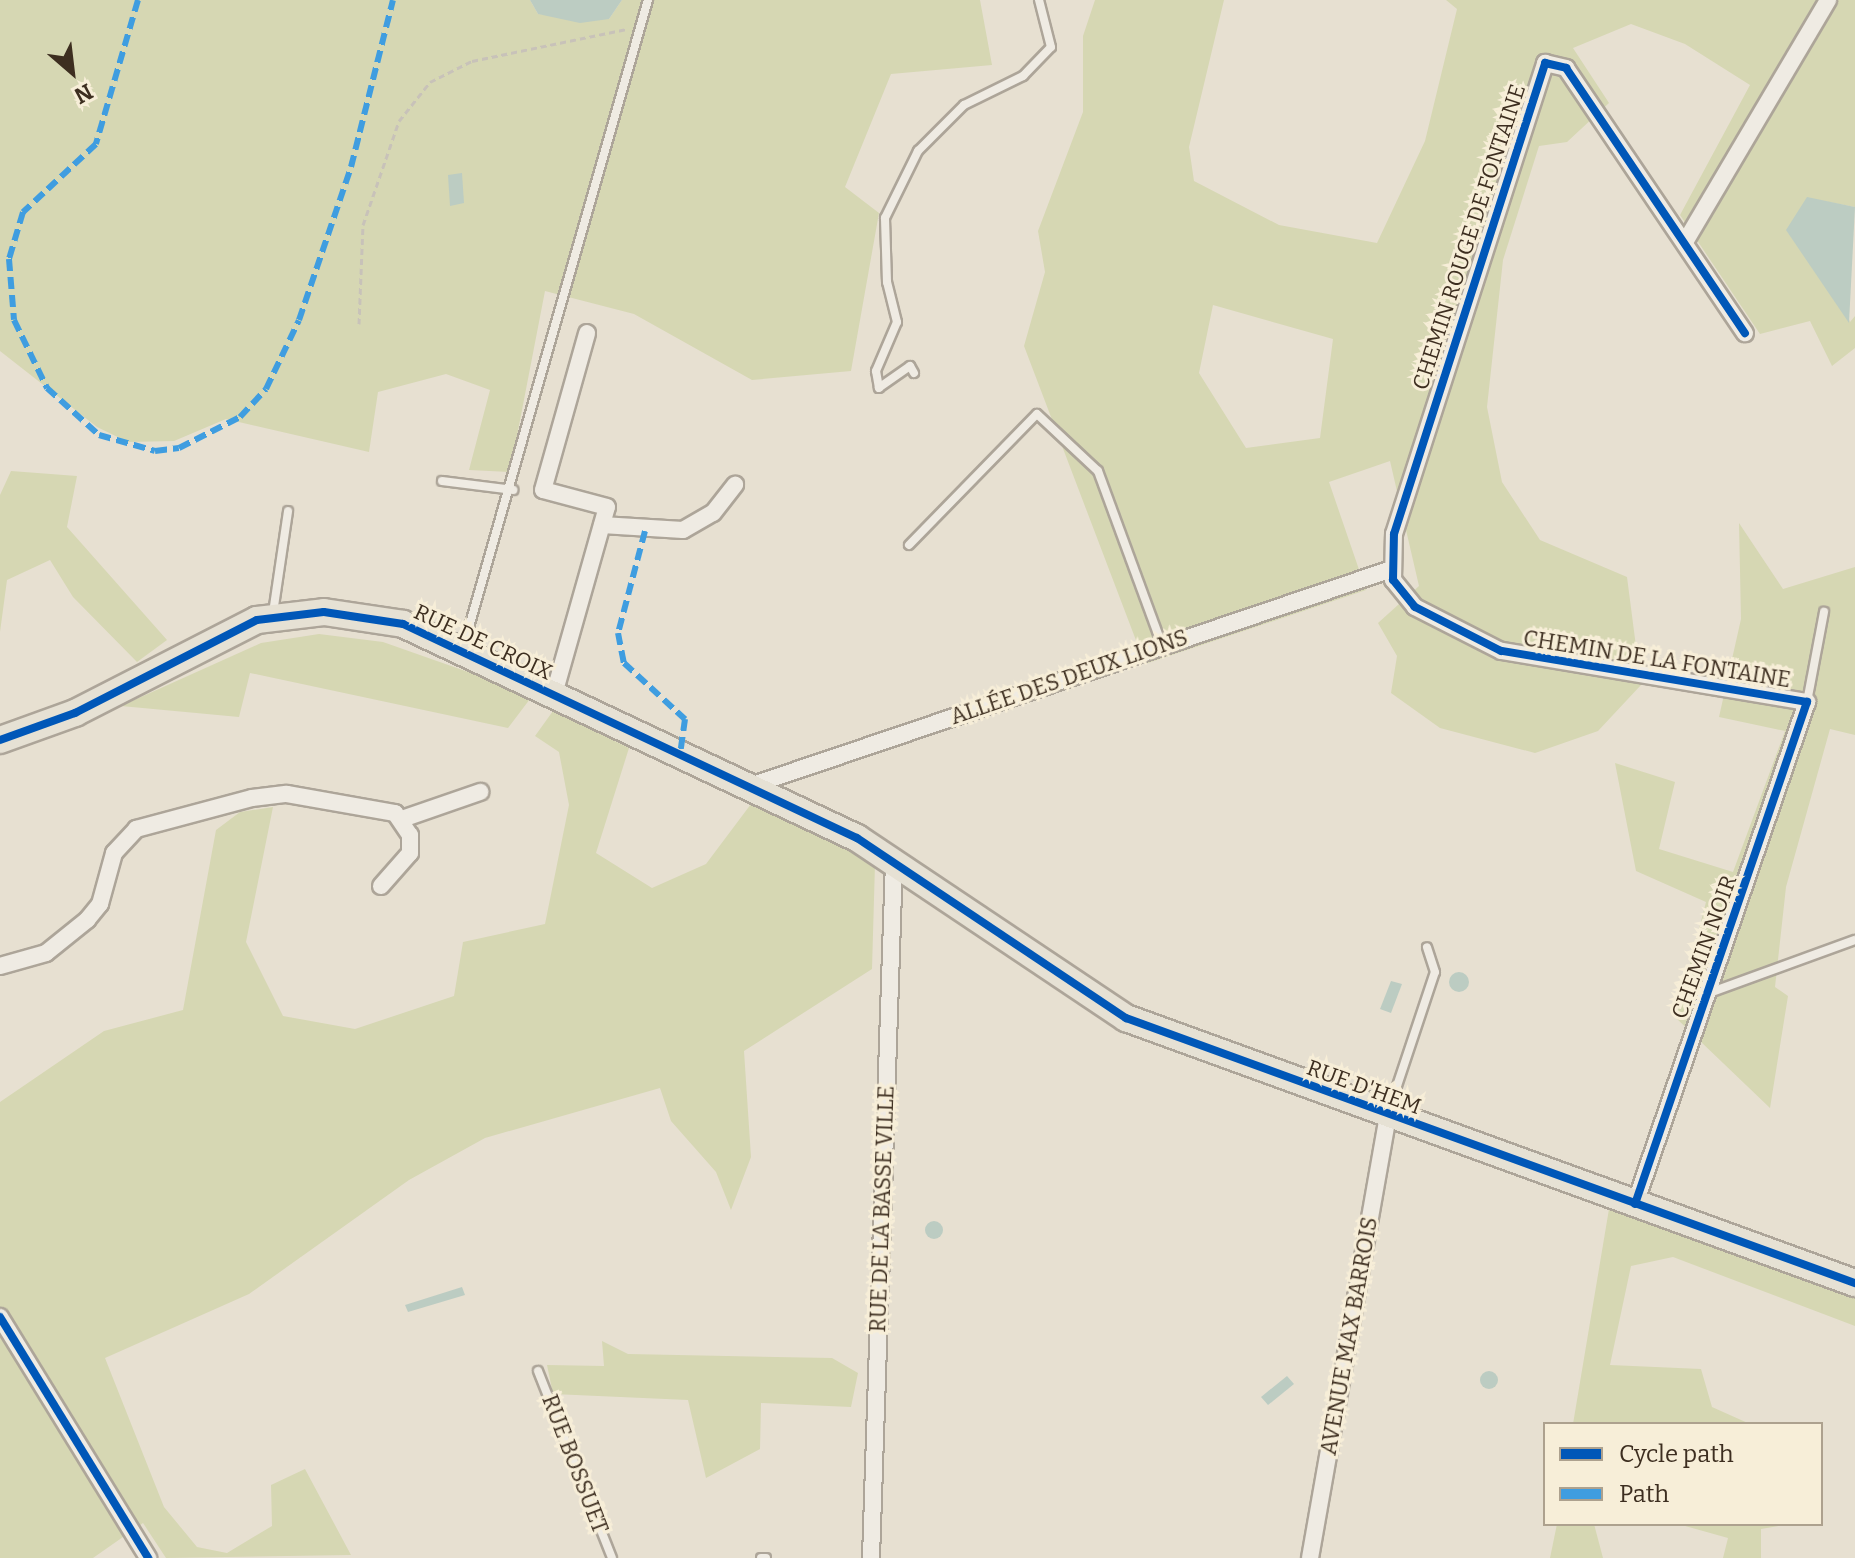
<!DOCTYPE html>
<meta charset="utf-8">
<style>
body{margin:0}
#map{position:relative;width:1855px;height:1558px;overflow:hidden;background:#e7e0d1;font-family:Bitter,serif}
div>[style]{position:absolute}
.green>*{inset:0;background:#d6d7b3}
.water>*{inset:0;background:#bcccc2}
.round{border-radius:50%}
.path>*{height:3px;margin-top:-1.5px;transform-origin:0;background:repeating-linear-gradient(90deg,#c8c2b9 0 6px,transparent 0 10px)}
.roads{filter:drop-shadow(2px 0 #ada599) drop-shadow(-2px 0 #ada599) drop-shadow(0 2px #ada599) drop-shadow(0 -2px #ada599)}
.service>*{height:8px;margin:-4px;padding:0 4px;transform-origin:4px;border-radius:4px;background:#efebe3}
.minor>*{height:16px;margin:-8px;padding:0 8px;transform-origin:8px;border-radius:8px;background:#efebe3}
.primary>*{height:26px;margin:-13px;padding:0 13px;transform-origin:13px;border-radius:13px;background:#e6e1d4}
.quiet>*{height:6px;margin-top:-3px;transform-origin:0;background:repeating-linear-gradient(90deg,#3f9de0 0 12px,transparent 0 18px)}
.cycleway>*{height:8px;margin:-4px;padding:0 4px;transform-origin:4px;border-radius:4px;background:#0057b8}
span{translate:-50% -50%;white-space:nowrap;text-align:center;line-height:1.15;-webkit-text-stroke:6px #f7eed8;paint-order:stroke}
.street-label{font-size:22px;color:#3d2e20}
.legend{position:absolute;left:1543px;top:1422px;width:280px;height:104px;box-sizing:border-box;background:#f7eed8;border:2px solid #ada18e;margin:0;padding:10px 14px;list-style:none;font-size:24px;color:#3d2e20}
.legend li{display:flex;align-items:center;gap:16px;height:40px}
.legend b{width:40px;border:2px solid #ada18e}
.north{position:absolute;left:32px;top:32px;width:80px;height:80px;-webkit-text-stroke:6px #f7eed8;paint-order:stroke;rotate:152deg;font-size:22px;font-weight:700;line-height:32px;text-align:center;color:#3d2e20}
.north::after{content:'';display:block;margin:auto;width:28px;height:36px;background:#3d2e20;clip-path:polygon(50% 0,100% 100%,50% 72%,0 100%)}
</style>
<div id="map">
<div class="green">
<i style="clip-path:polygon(0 0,530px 0,538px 14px,609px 19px,622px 0,980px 0,992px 65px,891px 74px,845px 187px,879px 213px,851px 371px,752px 380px,634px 314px,545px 291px,510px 472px,469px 470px,490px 390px,446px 374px,378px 392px,369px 452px,226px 419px,174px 441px,128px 442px,97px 427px,0 351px)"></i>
<i style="clip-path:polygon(evenodd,1095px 0,1224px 0,1189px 147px,1194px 181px,1279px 225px,1377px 243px,1425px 141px,1457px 9px,1446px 0,1855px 0,1855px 207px,1807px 198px,1850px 322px,1855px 316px,1855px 348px,1832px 366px,1810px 321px,1760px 334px,1680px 215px,1750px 85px,1685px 44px,1631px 24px,1573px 48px,1609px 103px,1567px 142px,1539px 146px,1503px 260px,1487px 407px,1502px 482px,1540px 540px,1627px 577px,1641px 685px,1598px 731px,1535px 753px,1440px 728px,1391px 693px,1397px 656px,1378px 623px,1419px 586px,1390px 461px,1329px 482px,1366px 590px,1145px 664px,1024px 346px,1045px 272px,1038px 231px,1083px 112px,1083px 36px,1095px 0,1213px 305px,1333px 339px,1320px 438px,1246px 448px,1199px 373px,1213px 305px)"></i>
<i style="clip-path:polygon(11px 471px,77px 476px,67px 527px,167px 640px,137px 662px,73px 597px,50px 560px,7px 580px,0 632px,0 495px)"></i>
<i style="clip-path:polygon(1739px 523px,1783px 589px,1855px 567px,1855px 735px,1830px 729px,1786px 887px,1775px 987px,1788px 996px,1770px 1108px,1676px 1018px,1706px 902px,1636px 871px,1615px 763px,1675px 782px,1659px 849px,1733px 872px,1785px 731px,1719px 717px,1741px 619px)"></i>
<i style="clip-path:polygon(319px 634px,383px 642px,533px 695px,508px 728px,250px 673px,239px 717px,121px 706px,261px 643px)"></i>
<i style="clip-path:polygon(553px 711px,629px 748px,596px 853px,652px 888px,706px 864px,754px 800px,875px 864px,872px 969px,744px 1051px,751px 1157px,731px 1210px,716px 1172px,671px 1121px,660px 1088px,485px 1138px,409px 1180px,249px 1294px,105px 1358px,164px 1507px,197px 1547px,227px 1553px,272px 1526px,271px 1485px,305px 1469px,351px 1555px,166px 1558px,143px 1523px,93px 1558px,0 1558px,0 1102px,104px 1031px,183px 1010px,216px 830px,240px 812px,273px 807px,246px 942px,283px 1016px,355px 1029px,454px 996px,463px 942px,545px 924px,569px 805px,559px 752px,535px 736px)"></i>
<i style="clip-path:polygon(1609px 1209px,1855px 1295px,1855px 1326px,1673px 1257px,1631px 1266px,1610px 1365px,1701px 1369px,1712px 1407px,1750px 1424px,1573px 1424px)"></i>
<i style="clip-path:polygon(602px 1341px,628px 1354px,832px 1358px,858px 1373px,851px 1407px,761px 1403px,760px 1449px,706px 1478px,688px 1400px,553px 1394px,547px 1365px,604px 1366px)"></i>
<i style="clip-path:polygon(1557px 1524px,1594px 1524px,1603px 1558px,1550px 1558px)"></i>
<i style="clip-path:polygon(1678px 1524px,1791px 1524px,1761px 1529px,1761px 1558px,1723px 1558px,1728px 1538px)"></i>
</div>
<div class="water">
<i style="clip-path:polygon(530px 0,622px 0,609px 19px,580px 23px,538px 14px)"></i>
<i style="clip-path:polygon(462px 173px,464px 203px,450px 206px,448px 175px)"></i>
<i style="clip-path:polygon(1807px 197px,1855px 207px,1849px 323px,1786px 230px)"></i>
<i class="round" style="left:1449px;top:972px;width:20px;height:20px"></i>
<i style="clip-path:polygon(1391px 981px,1402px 984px,1391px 1013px,1380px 1009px)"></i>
<i class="round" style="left:925px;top:1221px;width:18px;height:18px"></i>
<i style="clip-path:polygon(462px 1287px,465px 1295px,408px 1312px,405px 1305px)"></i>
<i class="round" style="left:1480px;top:1371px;width:18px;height:18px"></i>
<i style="clip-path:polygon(1287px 1376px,1294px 1384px,1268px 1405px,1261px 1397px)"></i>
</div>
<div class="path">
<i style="left:359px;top:324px;width:99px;rotate:-87.7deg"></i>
<i style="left:363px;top:225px;width:110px;rotate:-70.9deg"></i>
<i style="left:399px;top:121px;width:50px;rotate:-51.5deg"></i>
<i style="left:430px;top:82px;width:47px;rotate:-26.6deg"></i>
<i style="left:472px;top:61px;width:158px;rotate:-11.7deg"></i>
</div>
<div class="roads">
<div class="service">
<i style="left:914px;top:373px;width:8px;rotate:-120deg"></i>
<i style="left:910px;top:366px;width:38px;rotate:145deg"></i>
<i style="left:879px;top:388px;width:17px;rotate:-100deg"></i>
<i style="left:876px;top:371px;width:53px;rotate:-66.8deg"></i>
<i style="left:897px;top:322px;width:41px;rotate:-104deg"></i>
<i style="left:887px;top:282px;width:64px;rotate:-91.8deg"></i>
<i style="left:885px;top:218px;width:75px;rotate:-63.8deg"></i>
<i style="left:918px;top:151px;width:65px;rotate:-45deg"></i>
<i style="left:964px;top:105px;width:66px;rotate:-26.2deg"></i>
<i style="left:1023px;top:76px;width:40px;rotate:-46deg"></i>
<i style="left:1051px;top:47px;width:49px;rotate:-104.3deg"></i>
<i style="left:442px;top:481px;width:72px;rotate:7.2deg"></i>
<i style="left:909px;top:545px;width:183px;rotate:-45.7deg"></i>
<i style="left:1037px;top:414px;width:83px;rotate:43.1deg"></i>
<i style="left:1098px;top:471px;width:185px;rotate:69.8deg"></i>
<i style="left:273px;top:613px;width:103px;rotate:-81.6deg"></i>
<i style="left:463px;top:648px;width:674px;rotate:-74.07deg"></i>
<i style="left:1807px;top:702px;width:92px;rotate:-79.3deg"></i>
<i style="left:1709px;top:993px;width:155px;rotate:-20deg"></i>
<i style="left:1389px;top:1110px;width:145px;rotate:-71.6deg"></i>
<i style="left:1435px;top:972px;width:26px;rotate:-108deg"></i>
<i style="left:538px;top:1371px;width:201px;rotate:68.4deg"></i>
<i style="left:761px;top:1558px;width:5px"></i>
</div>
<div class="minor">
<i style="left:1685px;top:242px;width:281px;rotate:-59.4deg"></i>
<i style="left:602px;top:525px;width:81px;rotate:3.5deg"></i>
<i style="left:683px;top:530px;width:34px;rotate:-30deg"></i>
<i style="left:713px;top:513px;width:36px;rotate:-52deg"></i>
<i style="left:554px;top:694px;width:194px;rotate:-74.2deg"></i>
<i style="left:607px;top:507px;width:66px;rotate:-165.1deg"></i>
<i style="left:543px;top:490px;width:163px;rotate:-74.3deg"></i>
<i style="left:750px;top:786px;width:675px;rotate:-18.68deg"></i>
<i style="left:402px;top:819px;width:83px;rotate:-19.1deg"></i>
<i style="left:0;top:966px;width:48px;rotate:-15.8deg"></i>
<i style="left:46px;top:953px;width:53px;rotate:-38.8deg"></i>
<i style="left:87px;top:920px;width:21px;rotate:-51deg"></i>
<i style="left:100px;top:904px;width:53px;rotate:-74.6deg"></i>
<i style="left:114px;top:853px;width:33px;rotate:-47deg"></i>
<i style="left:136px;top:829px;width:120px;rotate:-15deg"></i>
<i style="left:252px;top:798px;width:35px;rotate:-7deg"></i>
<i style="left:287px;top:794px;width:110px;rotate:10deg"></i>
<i style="left:395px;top:813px;width:27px;rotate:56deg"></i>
<i style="left:410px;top:835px;width:18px;rotate:90deg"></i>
<i style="left:410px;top:853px;width:44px;rotate:131.3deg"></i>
<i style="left:1635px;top:1204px;width:531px;rotate:-71.09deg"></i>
<i style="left:1807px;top:702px;width:310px;rotate:-170.5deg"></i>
<i style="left:1501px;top:651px;width:97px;rotate:-152.9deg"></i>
<i style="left:1415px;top:607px;width:35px;rotate:-129deg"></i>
<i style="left:1393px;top:580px;width:46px;rotate:-88.8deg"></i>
<i style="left:1394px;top:534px;width:495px;rotate:-72.2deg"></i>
<i style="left:1545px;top:63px;width:22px;rotate:13deg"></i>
<i style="left:1566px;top:68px;width:320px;rotate:56deg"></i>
<i style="left:0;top:1317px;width:283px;rotate:58.4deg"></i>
<i style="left:871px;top:1558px;width:698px;rotate:-88.11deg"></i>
<i style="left:1310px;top:1558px;width:451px;rotate:-80deg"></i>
</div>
<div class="primary">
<i style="left:0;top:740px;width:80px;rotate:-19.8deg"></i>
<i style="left:75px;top:713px;width:204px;rotate:-27.1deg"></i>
<i style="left:257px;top:620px;width:67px;rotate:-6.8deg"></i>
<i style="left:324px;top:612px;width:80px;rotate:8.6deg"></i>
<i style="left:403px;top:624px;width:502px;rotate:25.24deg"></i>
<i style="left:857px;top:838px;width:324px;rotate:33.8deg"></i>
<i style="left:1126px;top:1018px;width:776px;rotate:19.98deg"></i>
</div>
</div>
<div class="quiet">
<i style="left:138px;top:0;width:150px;rotate:106.3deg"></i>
<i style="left:96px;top:144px;width:100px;rotate:137deg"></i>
<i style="left:23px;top:212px;width:49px;rotate:106.6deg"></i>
<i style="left:9px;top:259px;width:61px;rotate:85.3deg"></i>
<i style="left:14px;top:320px;width:76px;rotate:64.1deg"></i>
<i style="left:47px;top:388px;width:70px;rotate:42.1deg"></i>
<i style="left:99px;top:435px;width:58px;rotate:15.9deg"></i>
<i style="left:155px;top:451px;width:24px;rotate:-7deg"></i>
<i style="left:179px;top:448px;width:68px;rotate:-26.9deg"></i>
<i style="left:240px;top:417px;width:38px;rotate:-47deg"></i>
<i style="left:266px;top:389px;width:76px;rotate:-64.4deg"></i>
<i style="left:299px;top:320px;width:162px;rotate:-71.2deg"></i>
<i style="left:351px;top:167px;width:172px;rotate:-75.9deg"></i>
<i style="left:645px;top:531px;width:106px;rotate:104.8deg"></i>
<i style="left:618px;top:633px;width:31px;rotate:79deg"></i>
<i style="left:624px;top:663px;width:83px;rotate:42.6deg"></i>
<i style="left:685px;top:719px;width:34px;rotate:98deg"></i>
</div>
<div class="cycleway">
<i style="left:0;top:740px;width:80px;rotate:-19.8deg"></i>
<i style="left:75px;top:713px;width:204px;rotate:-27.1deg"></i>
<i style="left:257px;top:620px;width:67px;rotate:-6.8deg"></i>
<i style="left:324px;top:612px;width:80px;rotate:8.6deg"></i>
<i style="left:403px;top:624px;width:502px;rotate:25.24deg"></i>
<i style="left:857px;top:838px;width:324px;rotate:33.8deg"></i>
<i style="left:1126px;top:1018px;width:776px;rotate:19.98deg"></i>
<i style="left:1635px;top:1204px;width:531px;rotate:-71.09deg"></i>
<i style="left:1807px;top:702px;width:310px;rotate:-170.5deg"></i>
<i style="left:1501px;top:651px;width:97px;rotate:-152.9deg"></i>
<i style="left:1415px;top:607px;width:35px;rotate:-129deg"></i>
<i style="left:1393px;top:580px;width:46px;rotate:-88.8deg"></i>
<i style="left:1394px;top:534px;width:495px;rotate:-72.2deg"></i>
<i style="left:1545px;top:63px;width:22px;rotate:13deg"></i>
<i style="left:1566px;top:68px;width:320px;rotate:56deg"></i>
<i style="left:0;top:1317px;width:283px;rotate:58.4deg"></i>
</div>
<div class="street-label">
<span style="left:1469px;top:237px;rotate:-72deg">CHEMIN ROUGE DE FONTAINE</span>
<span style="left:483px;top:642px;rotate:25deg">RUE DE CROIX</span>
<span style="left:1657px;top:659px;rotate:9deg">CHEMIN DE LA FONTAINE</span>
<span style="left:1069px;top:677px;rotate:-19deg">ALLÉE DES DEUX LIONS</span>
<span style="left:1704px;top:947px;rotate:-70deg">CHEMIN NOIR</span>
<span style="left:1364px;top:1087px;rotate:20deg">RUE D'HEM</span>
<span style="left:882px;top:1209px;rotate:-88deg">RUE DE LA BASSE VILLE</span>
<span style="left:1349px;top:1336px;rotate:-80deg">AVENUE MAX BARROIS</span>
<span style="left:575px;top:1464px;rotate:69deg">RUE BOSSUET</span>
</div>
<ul class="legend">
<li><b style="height:10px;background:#0057b8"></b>Cycle path</li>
<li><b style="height:10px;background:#3f9de0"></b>Path</li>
</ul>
<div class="north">N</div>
</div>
